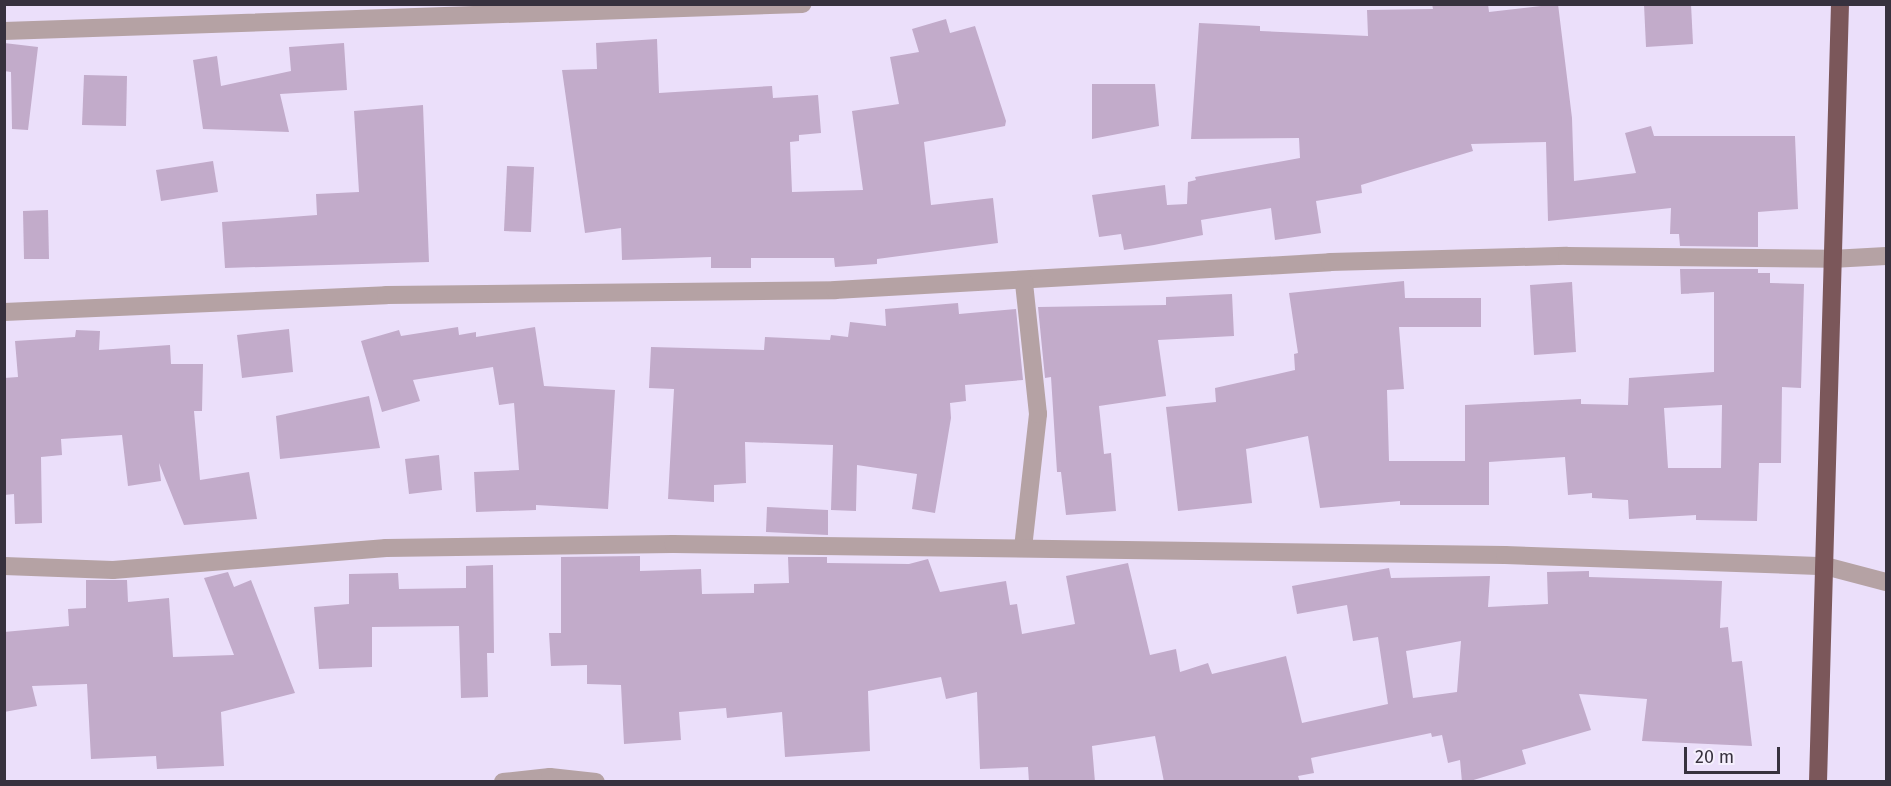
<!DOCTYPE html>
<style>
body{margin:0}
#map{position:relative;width:1891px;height:786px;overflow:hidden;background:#ebdffa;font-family:"Fira Sans",sans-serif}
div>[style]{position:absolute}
.building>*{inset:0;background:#c2abca}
.minor>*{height:18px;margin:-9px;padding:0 9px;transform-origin:9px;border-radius:9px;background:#b5a2a4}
.highway>*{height:18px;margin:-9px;padding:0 9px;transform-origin:9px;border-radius:9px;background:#7b575a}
span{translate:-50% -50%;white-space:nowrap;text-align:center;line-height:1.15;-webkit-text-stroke:4.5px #f5effd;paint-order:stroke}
.frame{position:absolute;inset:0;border:6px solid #37313e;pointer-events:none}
.scale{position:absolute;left:1684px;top:747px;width:96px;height:27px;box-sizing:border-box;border:3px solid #37313e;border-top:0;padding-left:8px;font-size:18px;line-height:21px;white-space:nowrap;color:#37313e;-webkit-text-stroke:4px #f5effd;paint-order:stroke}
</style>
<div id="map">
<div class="building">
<i style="clip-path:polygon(1432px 4px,1488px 4px,1489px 12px,1558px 4px,1572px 118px,1574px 181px,1636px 173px,1625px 133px,1651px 126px,1654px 136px,1795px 136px,1798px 209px,1758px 212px,1758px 247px,1680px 246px,1679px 234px,1670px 234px,1671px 208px,1548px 221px,1546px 142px,1471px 144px,1473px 151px,1361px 185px,1362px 193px,1316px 201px,1321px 233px,1275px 240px,1271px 208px,1201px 220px,1203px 235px,1154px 245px,1124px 250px,1121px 234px,1099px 237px,1092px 195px,1165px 185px,1167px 205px,1187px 204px,1188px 182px,1196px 180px,1195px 177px,1300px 158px,1299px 138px,1191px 139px,1199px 23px,1260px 26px,1260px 31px,1368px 36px,1367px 10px,1433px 9px)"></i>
<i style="clip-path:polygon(1644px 4px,1691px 4px,1693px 44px,1646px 47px)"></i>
<i style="clip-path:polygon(946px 19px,950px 33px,975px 26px,1006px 121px,1005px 126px,924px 142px,931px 205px,993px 198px,998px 243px,877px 259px,877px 264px,835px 267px,834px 258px,751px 258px,751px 268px,711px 268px,711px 257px,622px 260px,621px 228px,585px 233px,562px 70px,597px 69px,596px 43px,657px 39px,659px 93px,772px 86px,773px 98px,818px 95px,821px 133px,799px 135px,799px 141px,790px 142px,792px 192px,863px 190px,852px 111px,899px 104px,890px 57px,919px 52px,912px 29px)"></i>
<i style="clip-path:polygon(4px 43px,38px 47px,28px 130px,12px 129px,11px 72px,4px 71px)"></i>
<i style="clip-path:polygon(344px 43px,347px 90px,280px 94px,289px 132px,203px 129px,193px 60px,217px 56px,221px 86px,291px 71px,289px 47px)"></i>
<i style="clip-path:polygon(84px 75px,127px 76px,126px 126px,82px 125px)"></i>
<i style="clip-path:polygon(1092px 84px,1155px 84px,1159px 126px,1092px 139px)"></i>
<i style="clip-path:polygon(423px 105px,429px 262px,225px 268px,222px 222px,317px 215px,316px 194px,359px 192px,354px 111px)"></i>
<i style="clip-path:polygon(213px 161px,218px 192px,161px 201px,156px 170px)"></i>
<i style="clip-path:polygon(507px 166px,534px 167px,531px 232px,504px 231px)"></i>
<i style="clip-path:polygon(48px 210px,49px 259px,24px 259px,23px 211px)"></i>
<i style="clip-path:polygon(evenodd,1680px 269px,1758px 269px,1758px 273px,1770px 273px,1770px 283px,1804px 284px,1801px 388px,1782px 387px,1781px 463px,1759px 463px,1757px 521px,1696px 520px,1696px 515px,1629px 519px,1628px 500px,1592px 498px,1592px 493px,1568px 495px,1565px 457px,1489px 462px,1489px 505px,1400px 505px,1400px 501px,1320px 508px,1308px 436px,1246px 449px,1252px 503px,1178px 511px,1166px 407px,1216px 402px,1215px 388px,1295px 370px,1294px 354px,1298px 353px,1289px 293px,1404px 281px,1405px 298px,1481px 298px,1481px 327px,1399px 327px,1404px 389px,1387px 390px,1389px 461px,1465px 461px,1465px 405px,1581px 399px,1581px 404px,1628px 405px,1629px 378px,1714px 372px,1714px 292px,1681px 294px,1680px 269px,1722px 405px,1721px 468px,1668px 468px,1664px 408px,1722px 405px)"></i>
<i style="clip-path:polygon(1572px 282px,1576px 352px,1534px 355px,1530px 285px)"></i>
<i style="clip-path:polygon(1232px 294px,1234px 336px,1158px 340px,1166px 396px,1099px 406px,1104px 454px,1111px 453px,1116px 511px,1066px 515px,1061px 472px,1057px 472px,1051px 377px,1045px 378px,1038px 307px,1166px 305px,1166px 297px)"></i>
<i style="clip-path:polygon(958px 303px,959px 314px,1016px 309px,1023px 380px,965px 385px,966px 401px,950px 403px,951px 418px,935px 513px,912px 509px,917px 474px,857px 465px,856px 511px,831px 510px,833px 445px,745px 442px,746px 483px,714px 485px,714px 502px,668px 499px,674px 389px,649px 388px,651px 347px,764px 350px,765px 337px,830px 340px,831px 335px,848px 337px,850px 322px,886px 326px,885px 309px)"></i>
<i style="clip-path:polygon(458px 327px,459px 335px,476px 332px,476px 337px,535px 327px,544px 386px,615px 390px,608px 509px,536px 505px,536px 510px,476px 512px,474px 472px,519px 470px,514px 403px,499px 405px,493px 367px,413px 380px,420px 401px,382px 412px,361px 341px,399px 330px,401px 336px)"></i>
<i style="clip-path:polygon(289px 329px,293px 372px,242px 378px,237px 335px)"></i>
<i style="clip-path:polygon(76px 330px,100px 331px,99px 350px,170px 345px,171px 364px,203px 364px,202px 411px,194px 411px,200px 480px,249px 472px,257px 519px,184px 525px,159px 463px,161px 481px,128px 486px,122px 435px,61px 439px,62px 455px,41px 457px,42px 523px,15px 524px,14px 494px,4px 495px,4px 378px,18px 377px,15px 341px,75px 337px)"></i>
<i style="clip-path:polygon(369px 396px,380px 448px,280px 459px,276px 416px)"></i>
<i style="clip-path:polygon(439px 455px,442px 490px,409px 494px,405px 459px)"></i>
<i style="clip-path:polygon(767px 507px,828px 510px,828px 535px,766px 532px)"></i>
<i style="clip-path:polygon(evenodd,640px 556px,640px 571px,701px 569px,702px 594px,754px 593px,754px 584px,789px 583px,788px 557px,827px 557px,827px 563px,909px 564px,928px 559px,940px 592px,1006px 581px,1010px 605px,1017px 604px,1022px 634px,1075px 624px,1066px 576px,1128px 563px,1150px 655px,1176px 649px,1180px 672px,1208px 663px,1212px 674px,1286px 656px,1302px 723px,1388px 704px,1378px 637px,1353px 641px,1347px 605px,1297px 614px,1292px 586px,1389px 568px,1391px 578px,1490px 576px,1488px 607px,1548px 604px,1547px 572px,1589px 571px,1589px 577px,1722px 581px,1720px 628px,1728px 627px,1732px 662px,1742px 661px,1752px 746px,1642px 741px,1647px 699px,1579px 694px,1591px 730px,1522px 750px,1526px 764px,1467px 782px,1462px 782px,1460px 760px,1448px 763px,1442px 735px,1432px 737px,1431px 733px,1311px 758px,1314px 773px,1298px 776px,1300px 782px,1164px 782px,1155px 736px,1092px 746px,1095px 782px,1029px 782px,1028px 767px,980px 769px,977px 692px,946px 699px,941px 677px,868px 691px,870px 751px,785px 757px,782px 712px,727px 718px,726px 708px,679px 712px,681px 740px,624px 744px,621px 685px,587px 684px,587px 665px,551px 666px,549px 633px,561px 633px,561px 557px,640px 556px,1461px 641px,1457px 692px,1413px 698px,1406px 651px,1461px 641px)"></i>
<i style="clip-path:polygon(493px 565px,494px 653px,487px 653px,488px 697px,461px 698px,459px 626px,372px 627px,372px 667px,319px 669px,314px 607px,349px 604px,349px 574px,398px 573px,399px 589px,466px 588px,466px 566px)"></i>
<i style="clip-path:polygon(228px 572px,234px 587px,251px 580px,295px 693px,221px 712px,224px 766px,157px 769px,156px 756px,91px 759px,87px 684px,32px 686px,37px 706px,4px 712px,4px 632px,69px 626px,68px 609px,86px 608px,86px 580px,127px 580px,128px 602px,169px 598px,173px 657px,234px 655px,204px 578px)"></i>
</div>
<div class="minor">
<i style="left:4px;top:31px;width:799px;rotate:-1.94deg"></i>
<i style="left:4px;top:312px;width:382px;rotate:-2.5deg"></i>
<i style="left:386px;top:295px;width:449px;rotate:-0.6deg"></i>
<i style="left:835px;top:290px;width:496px;rotate:-3.2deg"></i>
<i style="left:1330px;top:262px;width:237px;rotate:-1.5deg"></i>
<i style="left:1567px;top:256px;width:265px;rotate:0.6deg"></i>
<i style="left:1832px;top:259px;width:54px;rotate:-3.2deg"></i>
<i style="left:1023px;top:548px;width:135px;rotate:-83.6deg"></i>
<i style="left:1038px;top:414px;width:133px;rotate:-96.1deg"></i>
<i style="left:4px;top:566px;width:109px;rotate:2.1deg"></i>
<i style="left:113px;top:570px;width:274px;rotate:-4.6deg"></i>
<i style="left:386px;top:548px;width:287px;rotate:-0.8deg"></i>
<i style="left:673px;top:544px;width:832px;rotate:0.76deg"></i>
<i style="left:1505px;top:555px;width:320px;rotate:2deg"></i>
<i style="left:1825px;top:566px;width:63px;rotate:14.7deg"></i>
<i style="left:503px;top:782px;width:47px;rotate:-6.1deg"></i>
<i style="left:550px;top:777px;width:46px;rotate:6.2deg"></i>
</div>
<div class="highway">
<i style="left:1818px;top:782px;width:778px;rotate:-88.38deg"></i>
</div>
<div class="frame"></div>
<div class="scale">20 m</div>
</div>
